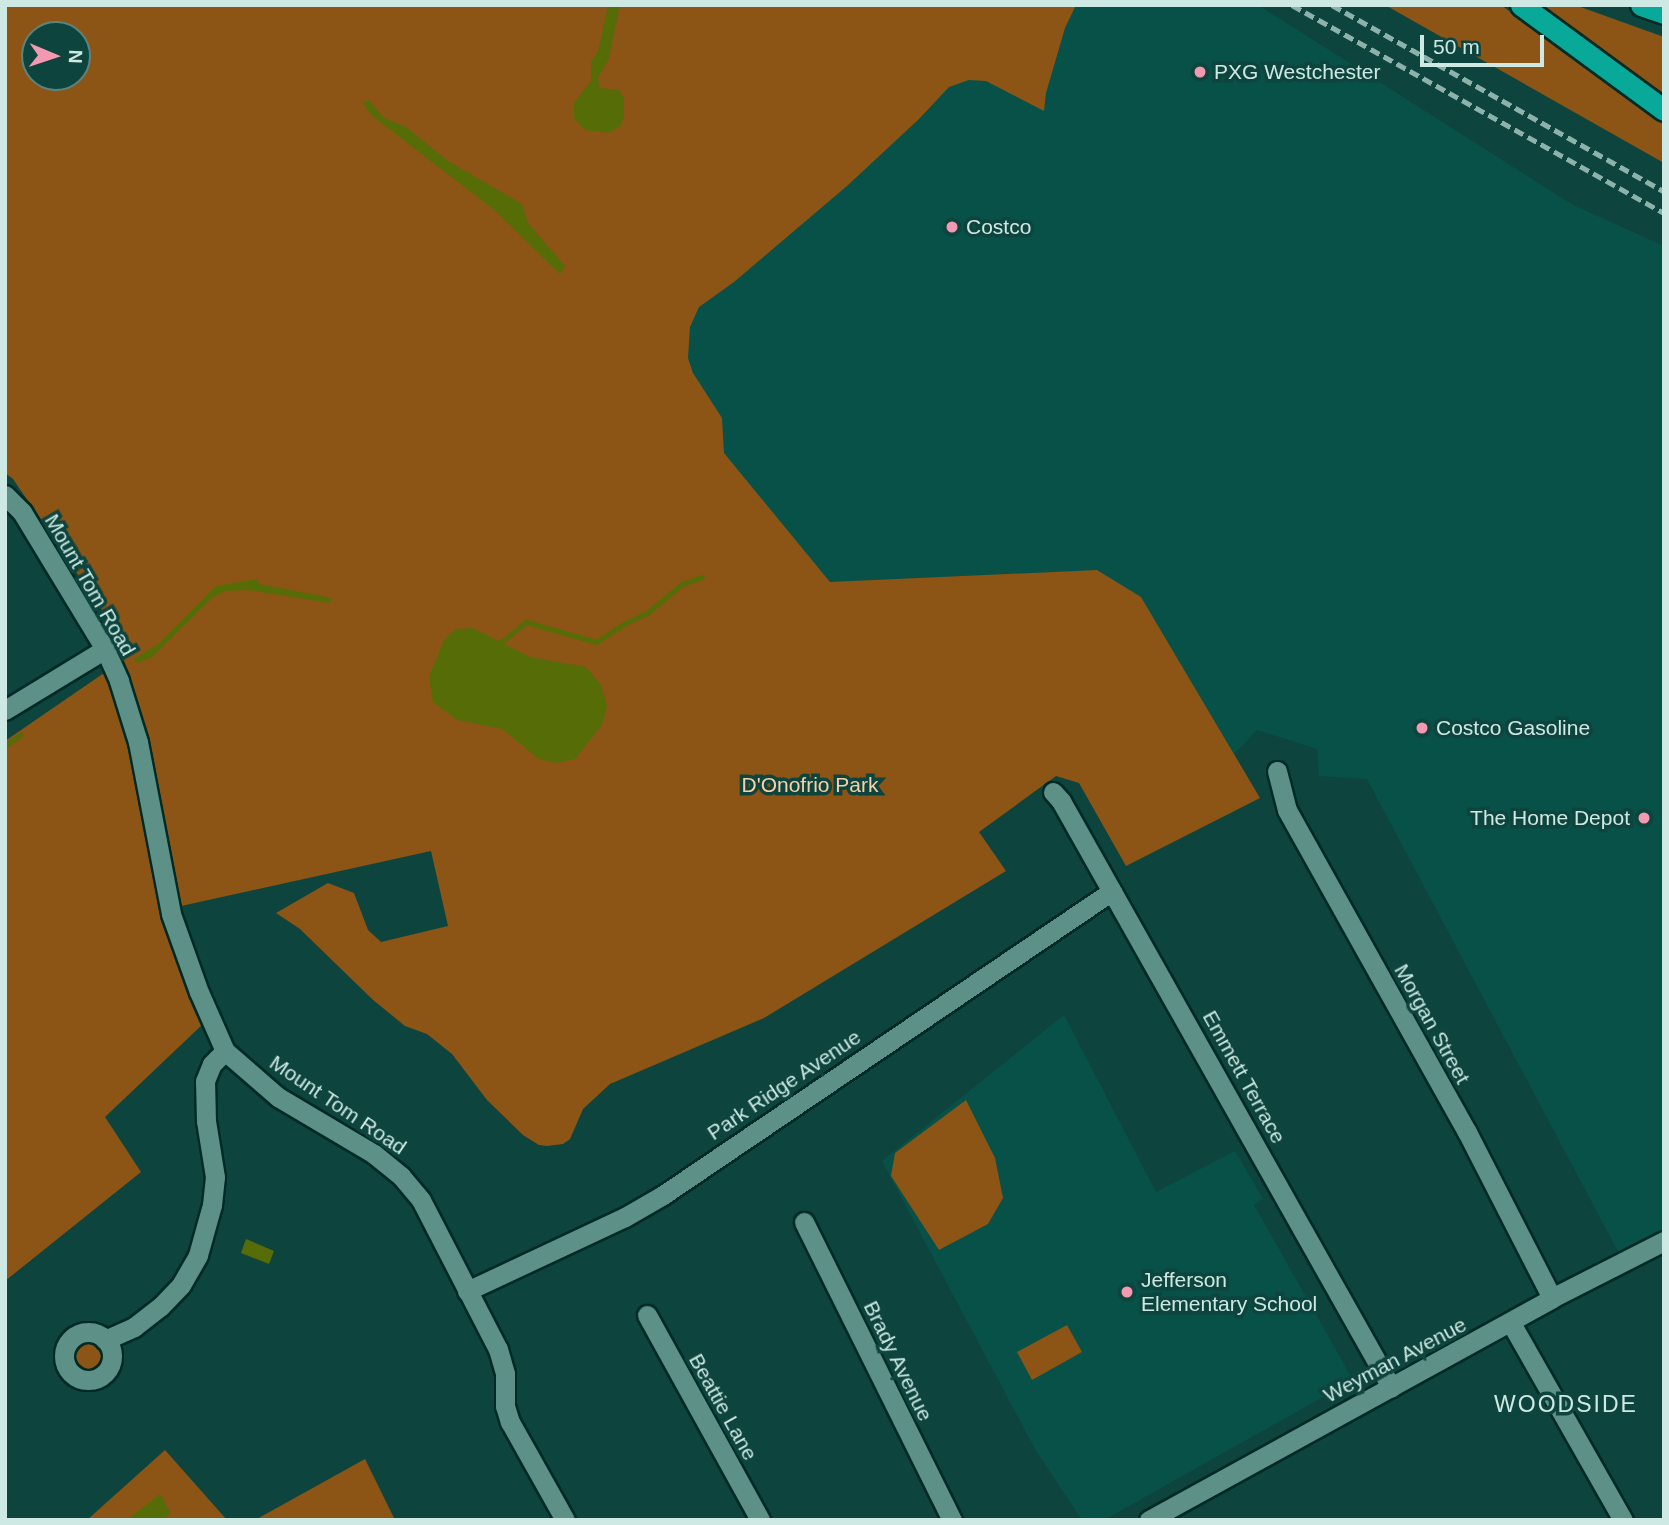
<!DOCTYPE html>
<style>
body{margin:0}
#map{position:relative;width:1669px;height:1525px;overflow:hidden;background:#0d453e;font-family:Helvetica,sans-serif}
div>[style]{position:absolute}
.built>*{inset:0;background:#075149}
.green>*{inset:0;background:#8c5415}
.round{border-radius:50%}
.water>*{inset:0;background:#566d07}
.stream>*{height:5px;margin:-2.5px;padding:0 2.5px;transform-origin:2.5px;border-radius:2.5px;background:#566d07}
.roads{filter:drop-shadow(2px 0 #002a25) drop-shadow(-2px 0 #002a25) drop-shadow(0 2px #002a25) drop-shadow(0 -2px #002a25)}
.minor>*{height:19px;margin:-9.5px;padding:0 9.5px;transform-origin:9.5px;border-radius:9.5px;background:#5d9188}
.minor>.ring{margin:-9.5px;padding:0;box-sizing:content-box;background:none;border:19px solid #5d9188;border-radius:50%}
.highway>*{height:21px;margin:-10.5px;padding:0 10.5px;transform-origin:10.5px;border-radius:10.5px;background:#09a99a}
.rail>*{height:5px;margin-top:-2.5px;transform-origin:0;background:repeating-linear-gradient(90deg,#8db1ab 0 10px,transparent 0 15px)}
.dots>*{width:19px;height:19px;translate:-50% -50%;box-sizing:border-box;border:4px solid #0d453e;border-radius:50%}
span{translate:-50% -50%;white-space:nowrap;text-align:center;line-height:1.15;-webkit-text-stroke:7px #0d453e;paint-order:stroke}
.poi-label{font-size:21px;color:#cee8e3}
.left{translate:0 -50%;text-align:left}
.right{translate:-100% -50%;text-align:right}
.street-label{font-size:21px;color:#cee8e3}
.park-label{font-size:21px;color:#facea7}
.neighbourhood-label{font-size:23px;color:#cee8e3;letter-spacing:2px}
.frame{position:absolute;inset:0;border:7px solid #cee8e3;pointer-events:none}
.north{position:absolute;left:21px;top:21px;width:70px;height:70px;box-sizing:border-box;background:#0d453e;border:2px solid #5a8680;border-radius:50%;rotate:92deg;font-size:19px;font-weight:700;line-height:28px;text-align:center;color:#cee8e3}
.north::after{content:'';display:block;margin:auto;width:24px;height:32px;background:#f29ab0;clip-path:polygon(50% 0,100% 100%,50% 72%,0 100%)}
.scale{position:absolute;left:1420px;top:35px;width:124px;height:32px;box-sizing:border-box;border:4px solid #cee8e3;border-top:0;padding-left:9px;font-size:21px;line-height:24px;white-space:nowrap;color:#cee8e3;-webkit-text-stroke:5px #0d453e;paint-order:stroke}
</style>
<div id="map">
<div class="built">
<i style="clip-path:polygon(1018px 5px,1258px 5px,1573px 205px,1664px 246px,1664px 1236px,1622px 1259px,1367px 779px,1319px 776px,1317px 749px,1257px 730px,1234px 754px,1141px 597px,830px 582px,657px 373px,671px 332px)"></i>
<i style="clip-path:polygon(1064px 1015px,1156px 1192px,1235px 1151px,1263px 1199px,1254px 1205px,1353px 1380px,1104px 1520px,1082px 1520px,1035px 1449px,882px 1161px)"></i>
</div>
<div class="green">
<i style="clip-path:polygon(evenodd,5px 5px,1076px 5px,1065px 28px,1046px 93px,1044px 111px,986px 81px,969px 80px,949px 87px,919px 119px,847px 186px,734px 282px,699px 307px,690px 327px,688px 358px,693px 373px,722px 418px,724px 453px,830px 582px,1097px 570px,1141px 597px,1260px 798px,1126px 866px,1079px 783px,1056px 776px,979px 832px,1006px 871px,764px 1018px,610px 1084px,583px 1109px,570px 1139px,563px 1144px,547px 1146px,539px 1145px,523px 1135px,487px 1100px,452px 1054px,427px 1034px,405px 1026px,372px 999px,300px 929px,276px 913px,328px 883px,354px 893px,368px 930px,381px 942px,448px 926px,431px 851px,163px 910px,203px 1024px,105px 1117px,141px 1172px,5px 1281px,5px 741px,104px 673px,128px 648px,13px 479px,5px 473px,5px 5px,35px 35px,77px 35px,77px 77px,35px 77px,35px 35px)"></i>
<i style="clip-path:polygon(1385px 5px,1501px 5px,1664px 125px,1664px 163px)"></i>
<i style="clip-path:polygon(1540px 5px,1575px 5px,1664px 37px,1664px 95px)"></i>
<i style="clip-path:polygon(966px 1100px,995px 1158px,1003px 1198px,988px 1224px,939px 1250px,891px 1176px,895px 1153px)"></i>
<i style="clip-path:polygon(1067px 1325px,1082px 1352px,1032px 1380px,1017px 1352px)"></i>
<i class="round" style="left:68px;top:1334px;width:42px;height:42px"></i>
<i style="clip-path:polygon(165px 1450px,227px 1520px,87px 1520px)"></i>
<i style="clip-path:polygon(365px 1459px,395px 1520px,255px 1520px)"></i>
</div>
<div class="water">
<i style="clip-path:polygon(620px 5px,609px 59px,598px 77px,600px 88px,619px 90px,624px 99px,624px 117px,621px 125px,609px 133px,585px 130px,574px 118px,574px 103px,591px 81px,591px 62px,598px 51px,608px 6px)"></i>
<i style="clip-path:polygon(369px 100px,384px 118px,406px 127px,448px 161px,522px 204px,528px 223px,565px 266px,560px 274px,493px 209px,371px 115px,363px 103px)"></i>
<i style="clip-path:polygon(257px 579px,259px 584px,332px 598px,330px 603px,248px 590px,225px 591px,212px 598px,152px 657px,137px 663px,134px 659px,158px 644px,216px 586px)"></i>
<i style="clip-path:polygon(473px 628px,530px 657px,586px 667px,601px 685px,607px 706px,602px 725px,575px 759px,556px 763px,539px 759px,502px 729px,457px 720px,433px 702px,429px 677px,444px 640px,456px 629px)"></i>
<i style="clip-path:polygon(246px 1239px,274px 1251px,269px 1264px,241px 1253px)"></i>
<i style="clip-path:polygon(160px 1494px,171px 1514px,160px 1520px,127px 1520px)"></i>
</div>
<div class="stream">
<i style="left:495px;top:647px;width:40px;rotate:-39deg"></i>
<i style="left:526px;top:622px;width:73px;rotate:15.9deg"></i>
<i style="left:596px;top:642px;width:35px;rotate:-33deg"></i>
<i style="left:625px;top:623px;width:24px;rotate:-24deg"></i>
<i style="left:647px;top:613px;width:45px;rotate:-39.6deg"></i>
<i style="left:682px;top:584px;width:21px;rotate:-19deg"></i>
<i style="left:5px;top:746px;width:19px;rotate:-36deg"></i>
</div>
<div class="roads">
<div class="minor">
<i style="left:5px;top:495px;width:24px;rotate:45deg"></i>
<i style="left:22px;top:512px;width:160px;rotate:58.8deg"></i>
<i style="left:105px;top:649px;width:35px;rotate:66deg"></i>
<i style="left:119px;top:681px;width:64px;rotate:72.7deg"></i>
<i style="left:138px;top:742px;width:175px;rotate:79.1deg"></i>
<i style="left:171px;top:914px;width:83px;rotate:70.3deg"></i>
<i style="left:199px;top:992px;width:64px;rotate:66.2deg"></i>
<i style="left:225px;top:1051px;width:70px;rotate:41deg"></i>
<i style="left:278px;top:1097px;width:112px;rotate:30.7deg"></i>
<i style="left:374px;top:1154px;width:35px;rotate:39deg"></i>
<i style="left:401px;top:1176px;width:31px;rotate:50deg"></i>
<i style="left:421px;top:1200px;width:168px;rotate:62.7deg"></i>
<i style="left:498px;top:1349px;width:26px;rotate:74deg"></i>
<i style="left:505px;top:1374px;width:32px;rotate:90deg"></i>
<i style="left:505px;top:1406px;width:17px;rotate:73deg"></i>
<i style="left:510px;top:1422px;width:112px;rotate:60.7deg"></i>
<i style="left:5px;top:710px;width:117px;rotate:-31.4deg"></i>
<i style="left:1277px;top:771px;width:40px;rotate:75.6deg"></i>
<i style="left:1287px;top:810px;width:369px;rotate:60.8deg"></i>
<i style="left:1467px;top:1132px;width:186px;rotate:62.9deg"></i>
<i style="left:1053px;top:792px;width:12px;rotate:48deg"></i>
<i style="left:1061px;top:801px;width:673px;rotate:60.61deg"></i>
<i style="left:804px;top:1222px;width:333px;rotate:63.6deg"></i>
<i style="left:467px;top:1291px;width:174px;rotate:-25.1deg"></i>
<i style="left:625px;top:1217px;width:44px;rotate:-30.1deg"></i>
<i style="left:663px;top:1195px;width:542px;rotate:-34.1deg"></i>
<i style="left:647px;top:1315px;width:234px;rotate:61.1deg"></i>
<i style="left:1511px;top:1323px;width:227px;rotate:60.4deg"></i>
<i class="ring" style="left:64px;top:1332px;width:29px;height:29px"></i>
<i style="left:105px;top:1340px;width:32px;rotate:-24deg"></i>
<i style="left:134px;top:1327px;width:33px;rotate:-38deg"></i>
<i style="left:160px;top:1307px;width:30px;rotate:-46deg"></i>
<i style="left:181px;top:1285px;width:34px;rotate:-60deg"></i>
<i style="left:198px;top:1255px;width:52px;rotate:-74.4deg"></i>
<i style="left:212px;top:1205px;width:28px;rotate:-84deg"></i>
<i style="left:215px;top:1177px;width:57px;rotate:-99.1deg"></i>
<i style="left:206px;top:1121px;width:40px;rotate:-91.4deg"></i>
<i style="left:205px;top:1081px;width:18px;rotate:-68deg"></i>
<i style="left:212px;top:1064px;width:18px;rotate:-45deg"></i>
<i style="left:1149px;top:1520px;width:460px;rotate:-28.8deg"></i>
<i style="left:1552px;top:1298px;width:126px;rotate:-27deg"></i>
</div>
<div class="highway">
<i style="left:1521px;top:5px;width:177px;rotate:36.3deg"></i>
<i style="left:1641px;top:5px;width:24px;rotate:19deg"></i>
</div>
</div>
<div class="rail">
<i style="left:1292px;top:5px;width:426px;rotate:29.2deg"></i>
<i style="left:1332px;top:5px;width:381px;rotate:29.3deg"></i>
</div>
<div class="dots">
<i style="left:1200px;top:72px;background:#f29ab0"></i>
<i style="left:952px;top:227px;background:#f29ab0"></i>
<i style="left:1422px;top:728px;background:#f29ab0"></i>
<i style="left:1644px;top:818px;background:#f29ab0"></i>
<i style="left:1127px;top:1292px;background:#f29ab0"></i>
</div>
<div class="poi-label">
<span class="left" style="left:1214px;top:72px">PXG Westchester</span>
<span class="left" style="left:966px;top:227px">Costco</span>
<span class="left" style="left:1436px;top:728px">Costco Gasoline</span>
<span class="right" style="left:1630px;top:818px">The Home Depot</span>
<span class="left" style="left:1141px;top:1292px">Jefferson<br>Elementary School</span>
</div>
<div class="street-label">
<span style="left:90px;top:585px;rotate:60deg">Mount Tom Road</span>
<span style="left:1432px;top:1024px;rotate:61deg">Morgan Street</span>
<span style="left:1244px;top:1077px;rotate:61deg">Emmett Terrace</span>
<span style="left:784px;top:1085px;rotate:-34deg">Park Ridge Avenue</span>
<span style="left:338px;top:1105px;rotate:34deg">Mount Tom Road</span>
<span style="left:1395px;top:1360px;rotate:-28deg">Weyman Avenue</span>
<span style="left:898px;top:1361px;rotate:64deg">Brady Avenue</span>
<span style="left:723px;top:1407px;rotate:61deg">Beattie Lane</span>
</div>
<div class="park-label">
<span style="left:810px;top:785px">D'Onofrio Park</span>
</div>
<div class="neighbourhood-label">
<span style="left:1566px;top:1404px">WOODSIDE</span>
</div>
<div class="frame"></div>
<div class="north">N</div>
<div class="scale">50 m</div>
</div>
